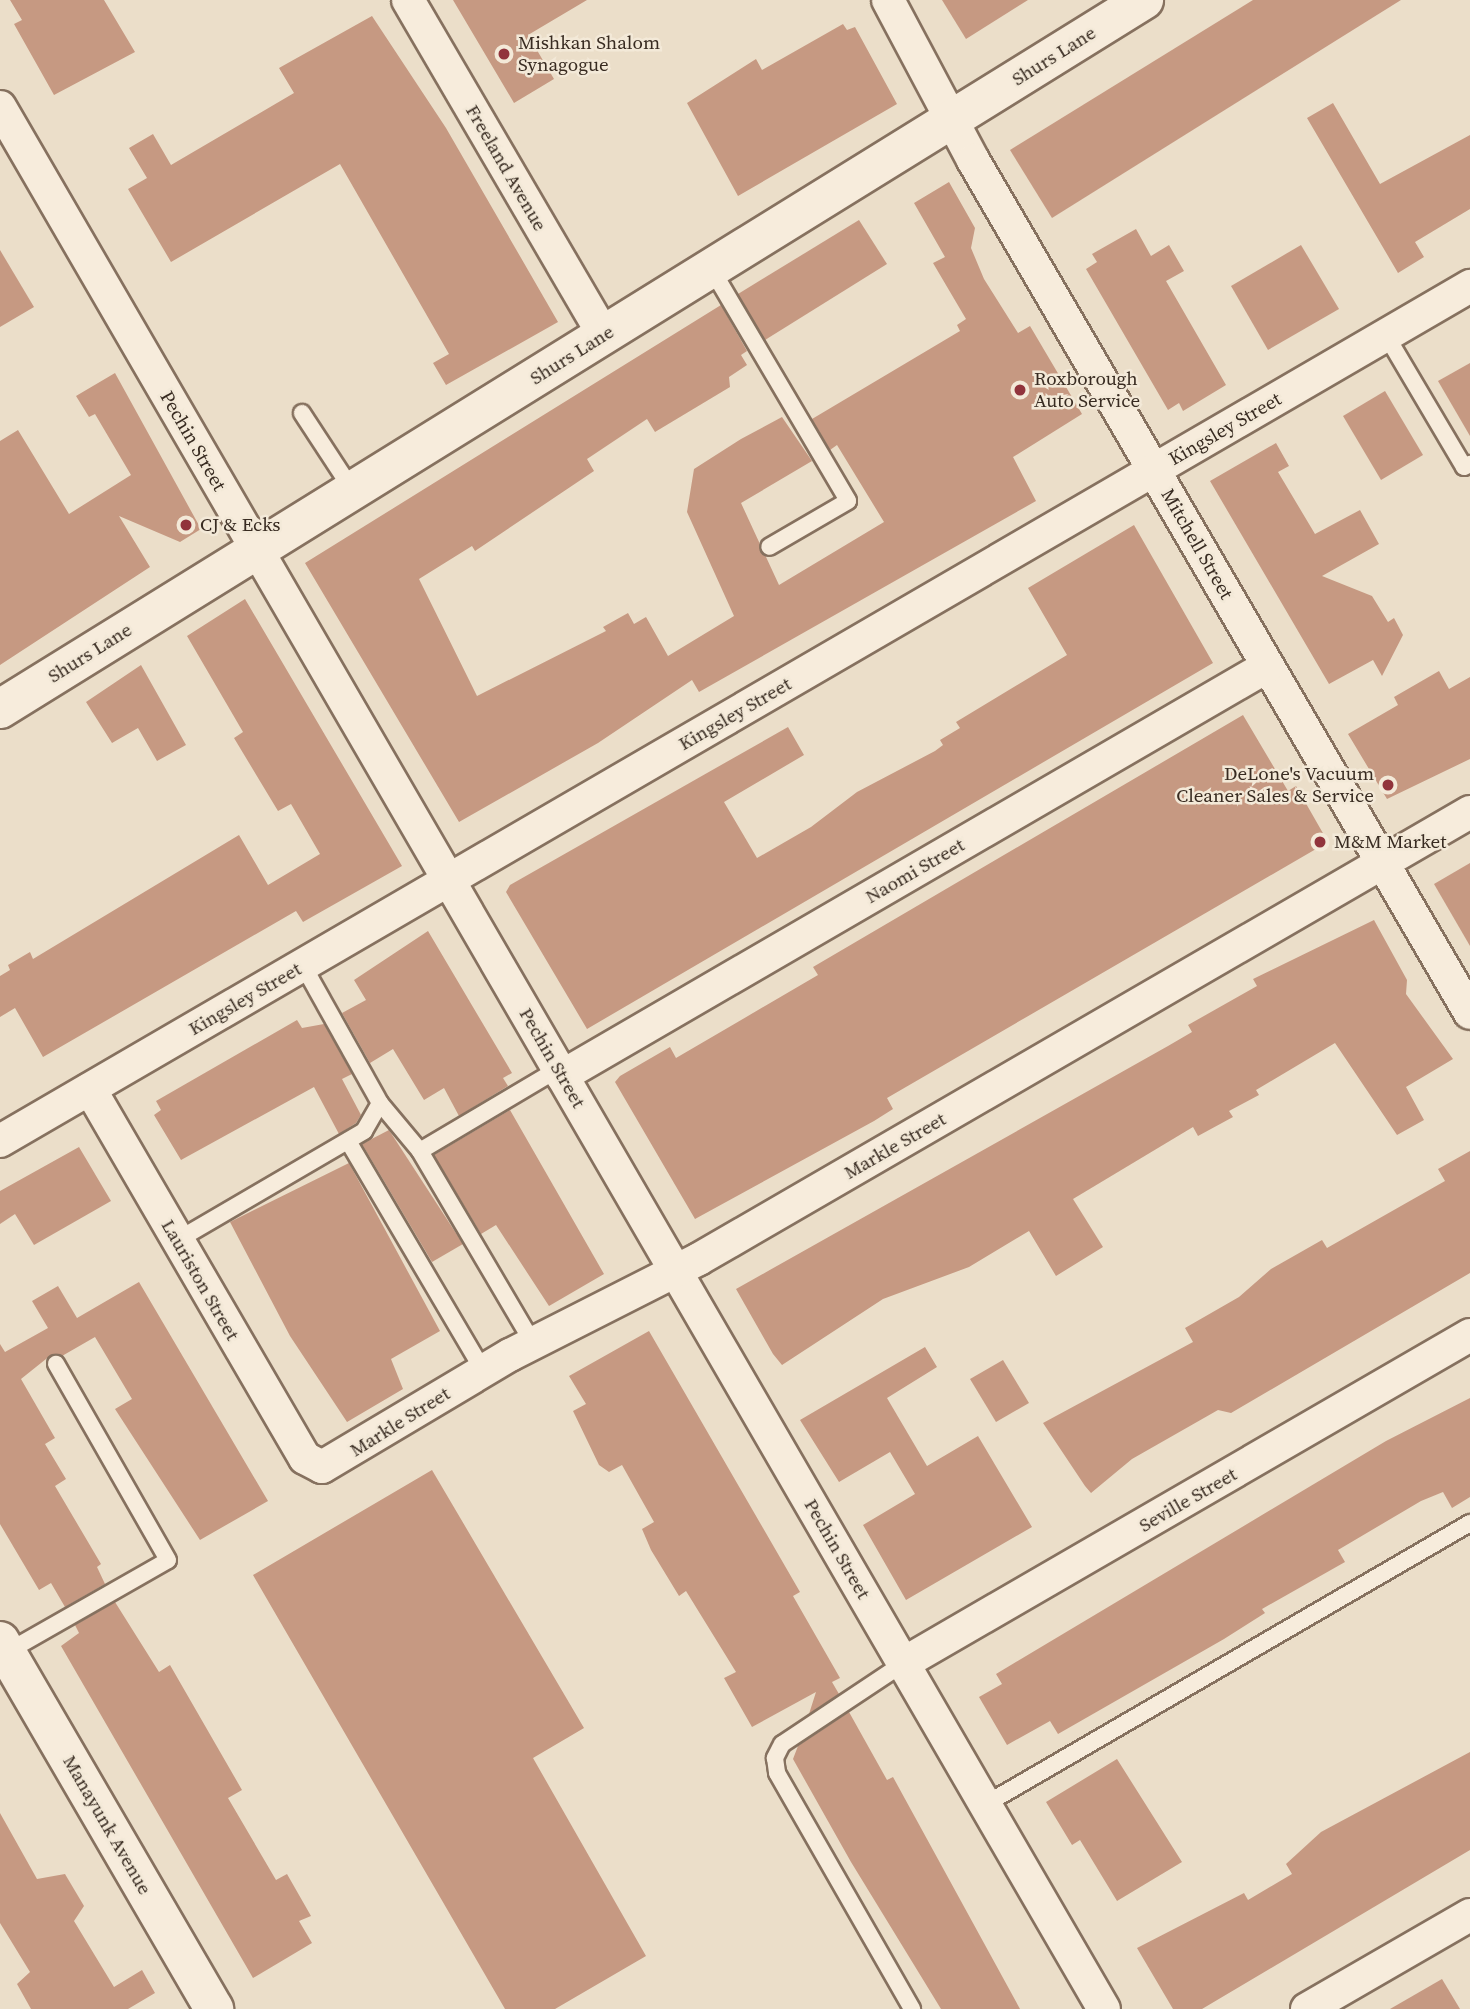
<!DOCTYPE html>
<style>
body{margin:0}
#map{position:relative;width:1470px;height:2009px;overflow:hidden;background:#ebdec9;font-family:"Source Serif 4",serif}
div>[style]{position:absolute}
.building>*{inset:0;background:#c69982}
.roads{filter:drop-shadow(2px 0 #86715f) drop-shadow(-2px 0 #86715f) drop-shadow(0 2px #86715f) drop-shadow(0 -2px #86715f)}
.lane>*{height:16px;margin:-8px;padding:0 8px;transform-origin:8px;border-radius:8px;background:#f7ecdc}
.street>*{height:32px;margin:-16px;padding:0 16px;transform-origin:16px;border-radius:16px;background:#f7ecdc}
.secondary>*{height:38px;margin:-19px;padding:0 19px;transform-origin:19px;border-radius:19px;background:#f7ecdc}
.dots>*{width:19px;height:19px;translate:-50% -50%;box-sizing:border-box;border:4px solid #f3e9d8;border-radius:50%}
span{translate:-50% -50%;white-space:nowrap;text-align:center;line-height:1.15;-webkit-text-stroke:5px #f3e9d8;paint-order:stroke}
.poi-label{font-size:19px;color:#382b21}
.left{translate:0 -50%;text-align:left}
.right{translate:-100% -50%;text-align:right}
.street-label{font-size:19px;color:#382b21}
</style>
<div id="map">
<div class="building">
<i style="clip-path:polygon(10px 0,104px 0,135px 52px,54px 95px,14px 24px,22px 20px)"></i>
<i style="clip-path:polygon(453px 0,587px 0,528px 35px,554px 79px,514px 103px)"></i>
<i style="clip-path:polygon(942px 0,1028px 0,966px 39px)"></i>
<i style="clip-path:polygon(1253px 0,1401px 0,1052px 218px,1010px 150px)"></i>
<i style="clip-path:polygon(372px 16px,446px 128px,558px 322px,446px 385px,433px 363px,449px 354px,340px 164px,171px 262px,128px 189px,147px 178px,129px 148px,153px 134px,171px 165px,294px 93px,279px 68px)"></i>
<i style="clip-path:polygon(843px 24px,847px 30px,855px 27px,897px 104px,738px 196px,687px 103px,756px 59px,762px 70px)"></i>
<i style="clip-path:polygon(1333px 103px,1380px 184px,1470px 135px,1470px 209px,1415px 242px,1424px 257px,1398px 273px,1307px 118px)"></i>
<i style="clip-path:polygon(949px 182px,975px 228px,971px 248px,984px 279px,1018px 333px,1030px 326px,1082px 414px,1013px 457px,1036px 501px,699px 692px,692px 680px,598px 743px,459px 822px,305px 563px,721px 305px,747px 351px,741px 355px,747px 365px,729px 377px,730px 387px,655px 432px,647px 419px,587px 459px,594px 471px,475px 551px,472px 546px,419px 579px,477px 696px,606px 631px,603px 627px,628px 613px,634px 624px,646px 617px,668px 656px,734px 616px,687px 512px,694px 469px,741px 439px,782px 417px,812px 461px,741px 503px,779px 585px,884px 522px,837px 445px,830px 450px,812px 419px,960px 331px,957px 325px,966px 319px,933px 263px,945px 257px,914px 203px)"></i>
<i style="clip-path:polygon(859px 220px,887px 264px,765px 340px,738px 294px)"></i>
<i style="clip-path:polygon(1136px 229px,1151px 256px,1169px 245px,1184px 271px,1166px 281px,1226px 385px,1183px 411px,1179px 403px,1168px 410px,1086px 269px,1097px 262px,1092px 254px)"></i>
<i style="clip-path:polygon(1301px 245px,1339px 309px,1268px 350px,1231px 286px)"></i>
<i style="clip-path:polygon(0 250px,34px 307px,0 327px)"></i>
<i style="clip-path:polygon(1470px 363px,1470px 436px,1438px 381px)"></i>
<i style="clip-path:polygon(115px 373px,201px 529px,180px 542px,119px 516px,150px 567px,0 665px,0 441px,18px 430px,69px 514px,131px 475px,95px 414px,89px 417px,76px 396px)"></i>
<i style="clip-path:polygon(1385px 391px,1423px 455px,1381px 480px,1343px 416px)"></i>
<i style="clip-path:polygon(1276px 443px,1289px 466px,1278px 472px,1315px 534px,1360px 510px,1379px 544px,1322px 576px,1372px 596px,1388px 622px,1394px 618px,1403px 635px,1382px 676px,1373px 660px,1329px 684px,1210px 481px)"></i>
<i style="clip-path:polygon(1134px 525px,1213px 663px,587px 1029px,506px 892px,510px 885px,788px 727px,804px 755px,724px 802px,757px 858px,811px 827px,857px 792px,935px 751px,943px 745px,940px 740px,960px 728px,956px 722px,1067px 655px,1028px 588px)"></i>
<i style="clip-path:polygon(245px 599px,402px 866px,303px 922px,296px 911px,43px 1057px,15px 1008px,0 1017px,0 976px,10px 970px,8px 965px,30px 952px,33px 959px,239px 835px,268px 885px,320px 854px,291px 804px,278px 811px,234px 738px,243px 732px,187px 636px)"></i>
<i style="clip-path:polygon(141px 665px,186px 745px,157px 761px,138px 728px,112px 743px,86px 702px)"></i>
<i style="clip-path:polygon(1439px 671px,1449px 689px,1470px 677px,1470px 759px,1387px 799px,1348px 734px,1398px 705px,1394px 697px)"></i>
<i style="clip-path:polygon(1243px 715px,1288px 791px,1296px 786px,1328px 842px,887px 1098px,893px 1109px,874px 1121px,695px 1219px,615px 1082px,620px 1076px,670px 1047px,676px 1058px,736px 1023px,818px 975px,813px 967px)"></i>
<i style="clip-path:polygon(1470px 863px,1470px 946px,1434px 884px)"></i>
<i style="clip-path:polygon(1374px 920px,1407px 980px,1406px 994px,1453px 1059px,1406px 1087px,1424px 1120px,1397px 1135px,1335px 1043px,1256px 1090px,1259px 1095px,1229px 1111px,1233px 1117px,1198px 1136px,1193px 1127px,1073px 1199px,1103px 1247px,1056px 1276px,1029px 1231px,969px 1267px,883px 1299px,782px 1365px,773px 1354px,736px 1289px,1168px 1046px,1192px 1032px,1188px 1025px,1257px 986px,1253px 979px)"></i>
<i style="clip-path:polygon(428px 931px,512px 1073px,503px 1078px,508px 1086px,459px 1116px,444px 1088px,424px 1100px,393px 1049px,370px 1063px,342px 1013px,366px 1000px,354px 980px)"></i>
<i style="clip-path:polygon(297px 1020px,302px 1028px,324px 1024px,352px 1074px,342px 1079px,361px 1115px,356px 1123px,339px 1134px,314px 1087px,181px 1160px,154px 1115px,161px 1110px,156px 1101px)"></i>
<i style="clip-path:polygon(510px 1110px,604px 1274px,549px 1306px,496px 1225px,481px 1234px,434px 1155px)"></i>
<i style="clip-path:polygon(389px 1130px,463px 1244px,432px 1262px,362px 1144px)"></i>
<i style="clip-path:polygon(79px 1147px,111px 1201px,34px 1245px,15px 1214px,0 1224px,0 1191px)"></i>
<i style="clip-path:polygon(1470px 1151px,1470px 1273px,1231px 1413px,1218px 1410px,1132px 1459px,1091px 1493px,1085px 1486px,1043px 1423px,1193px 1342px,1185px 1328px,1239px 1297px,1271px 1269px,1322px 1240px,1327px 1248px,1445px 1181px,1438px 1169px)"></i>
<i style="clip-path:polygon(349px 1163px,440px 1331px,391px 1359px,403px 1389px,347px 1422px,290px 1336px,230px 1222px)"></i>
<i style="clip-path:polygon(139px 1282px,268px 1501px,200px 1540px,115px 1409px,132px 1399px,95px 1337px,62px 1356px,51px 1355px,21px 1379px,55px 1438px,45px 1444px,66px 1479px,55px 1486px,101px 1564px,97px 1567px,105px 1584px,65px 1607px,51px 1583px,39px 1590px,0 1524px,0 1344px,5px 1352px,48px 1328px,32px 1301px,58px 1286px,77px 1318px)"></i>
<i style="clip-path:polygon(649px 1331px,800px 1592px,793px 1596px,840px 1678px,832px 1682px,839px 1694px,809px 1714px,816px 1692px,752px 1727px,724px 1678px,736px 1672px,686px 1591px,679px 1596px,651px 1550px,642px 1529px,654px 1522px,622px 1465px,609px 1472px,599px 1465px,573px 1411px,586px 1404px,569px 1376px)"></i>
<i style="clip-path:polygon(925px 1347px,937px 1367px,887px 1398px,927px 1466px,978px 1436px,1032px 1527px,906px 1600px,863px 1525px,915px 1494px,890px 1452px,839px 1482px,800px 1420px)"></i>
<i style="clip-path:polygon(1003px 1360px,1029px 1403px,996px 1422px,970px 1379px)"></i>
<i style="clip-path:polygon(1470px 1398px,1470px 1497px,1452px 1508px,1443px 1492px,1421px 1501px,1338px 1550px,1345px 1562px,1262px 1609px,1265px 1613px,1224px 1639px,1058px 1734px,1050px 1721px,1007px 1745px,979px 1697px,1002px 1684px,996px 1674px,1386px 1441px)"></i>
<i style="clip-path:polygon(432px 1470px,584px 1728px,533px 1758px,646px 1956px,555px 2009px,505px 2009px,253px 1575px)"></i>
<i style="clip-path:polygon(115px 1602px,159px 1672px,170px 1665px,242px 1790px,228px 1798px,276px 1880px,287px 1874px,311px 1916px,299px 1921px,312px 1943px,253px 1978px,61px 1646px,79px 1633px,75px 1625px)"></i>
<i style="clip-path:polygon(849px 1712px,887px 1780px,893px 1777px,1020px 2009px,941px 2009px,851px 1862px,793px 1759px,798px 1746px)"></i>
<i style="clip-path:polygon(1470px 1752px,1470px 1850px,1202px 2009px,1173px 2009px,1137px 1948px,1244px 1893px,1248px 1900px,1292px 1874px,1286px 1864px,1321px 1832px)"></i>
<i style="clip-path:polygon(1117px 1759px,1182px 1862px,1117px 1901px,1080px 1840px,1072px 1845px,1046px 1802px)"></i>
<i style="clip-path:polygon(0 1813px,37px 1879px,65px 1874px,84px 1906px,74px 1921px,114px 1987px,142px 1970px,155px 1993px,128px 2009px,31px 2009px,17px 1984px,30px 1972px,0 1923px)"></i>
<i style="clip-path:polygon(1442px 1979px,1460px 2009px,1390px 2009px)"></i>
</div>
<div class="roads">
<div class="lane">
<i style="left:711px;top:268px;width:270px;rotate:59.5deg"></i>
<i style="left:848px;top:501px;width:91px;rotate:149.8deg"></i>
<i style="left:1386px;top:335px;width:153px;rotate:59.4deg"></i>
<i style="left:1464px;top:467px;width:7px;rotate:-27deg"></i>
<i style="left:302px;top:413px;width:93px;rotate:56.8deg"></i>
<i style="left:380px;top:1103px;width:62px;rotate:50.2deg"></i>
<i style="left:348px;top:1141px;width:266px;rotate:59.5deg"></i>
<i style="left:176px;top:1241px;width:218px;rotate:-30.3deg"></i>
<i style="left:364px;top:1131px;width:32px;rotate:-60deg"></i>
<i style="left:380px;top:1103px;width:158px;rotate:-119.2deg"></i>
<i style="left:533px;top:1343px;width:223px;rotate:-120.5deg"></i>
<i style="left:420px;top:1151px;width:161px;rotate:-30.7deg"></i>
<i style="left:7px;top:1652px;width:185px;rotate:-29.7deg"></i>
<i style="left:168px;top:1560px;width:226px;rotate:-119.7deg"></i>
<i style="left:904px;top:1663px;width:146px;rotate:146.4deg"></i>
<i style="left:782px;top:1744px;width:16px;rotate:117deg"></i>
<i style="left:775px;top:1758px;width:15px;rotate:82deg"></i>
<i style="left:777px;top:1773px;width:272px;rotate:60.2deg"></i>
<i style="left:986px;top:1804px;width:560px;rotate:-30.14deg"></i>
</div>
<div class="street">
<i style="left:408px;top:0;width:388px;rotate:59.7deg"></i>
<i style="left:888px;top:0;width:181px;rotate:62deg"></i>
<i style="left:973px;top:160px;width:987px;rotate:59.77deg"></i>
<i style="left:0;top:107px;width:2199px;rotate:59.87deg"></i>
<i style="left:562px;top:1076px;width:816px;rotate:-30.15deg"></i>
<i style="left:90px;top:1089px;width:427px;rotate:59.8deg"></i>
<i style="left:305px;top:1458px;width:19px;rotate:28deg"></i>
<i style="left:322px;top:1467px;width:219px;rotate:-30.8deg"></i>
<i style="left:510px;top:1355px;width:212px;rotate:-26.9deg"></i>
<i style="left:699px;top:1259px;width:891px;rotate:-30.1deg"></i>
<i style="left:0;top:1141px;width:1701px;rotate:-30.18deg"></i>
<i style="left:904px;top:1663px;width:654px;rotate:-30.09deg"></i>
<i style="left:1307px;top:2009px;width:188px;rotate:-30deg"></i>
</div>
<div class="secondary">
<i style="left:0;top:709px;width:1346px;rotate:-31.79deg"></i>
<i style="left:0;top:1641px;width:426px;rotate:59.8deg"></i>
</div>
</div>
<div class="dots">
<i style="left:504px;top:54px;background:#91343c"></i>
<i style="left:1020px;top:390px;background:#91343c"></i>
<i style="left:186px;top:525px;background:#91343c"></i>
<i style="left:1388px;top:785px;background:#91343c"></i>
<i style="left:1320px;top:842px;background:#91343c"></i>
</div>
<div class="poi-label">
<span class="left" style="left:518px;top:54px">Mishkan Shalom<br>Synagogue</span>
<span class="left" style="left:1034px;top:390px">Roxborough<br>Auto Service</span>
<span class="left" style="left:200px;top:525px">CJ &amp; Ecks</span>
<span class="right" style="left:1374px;top:785px">DeLone's Vacuum<br>Cleaner Sales &amp; Service</span>
<span class="left" style="left:1334px;top:842px">M&amp;M Market</span>
</div>
<div class="street-label">
<span style="left:1054px;top:56px;rotate:-32deg">Shurs Lane</span>
<span style="left:506px;top:168px;rotate:60deg">Freeland Avenue</span>
<span style="left:572px;top:355px;rotate:-32deg">Shurs Lane</span>
<span style="left:1225px;top:429px;rotate:-30deg">Kingsley Street</span>
<span style="left:193px;top:441px;rotate:60deg">Pechin Street</span>
<span style="left:1197px;top:544px;rotate:60deg">Mitchell Street</span>
<span style="left:90px;top:653px;rotate:-32deg">Shurs Lane</span>
<span style="left:735px;top:714px;rotate:-30deg">Kingsley Street</span>
<span style="left:915px;top:871px;rotate:-30deg">Naomi Street</span>
<span style="left:245px;top:999px;rotate:-30deg">Kingsley Street</span>
<span style="left:552px;top:1058px;rotate:60deg">Pechin Street</span>
<span style="left:895px;top:1146px;rotate:-30deg">Markle Street</span>
<span style="left:200px;top:1280px;rotate:60deg">Lauriston Street</span>
<span style="left:400px;top:1422px;rotate:-32deg">Markle Street</span>
<span style="left:1188px;top:1500px;rotate:-30deg">Seville Street</span>
<span style="left:837px;top:1549px;rotate:60deg">Pechin Street</span>
<span style="left:107px;top:1825px;rotate:60deg">Manayunk Avenue</span>
</div>
</div>
